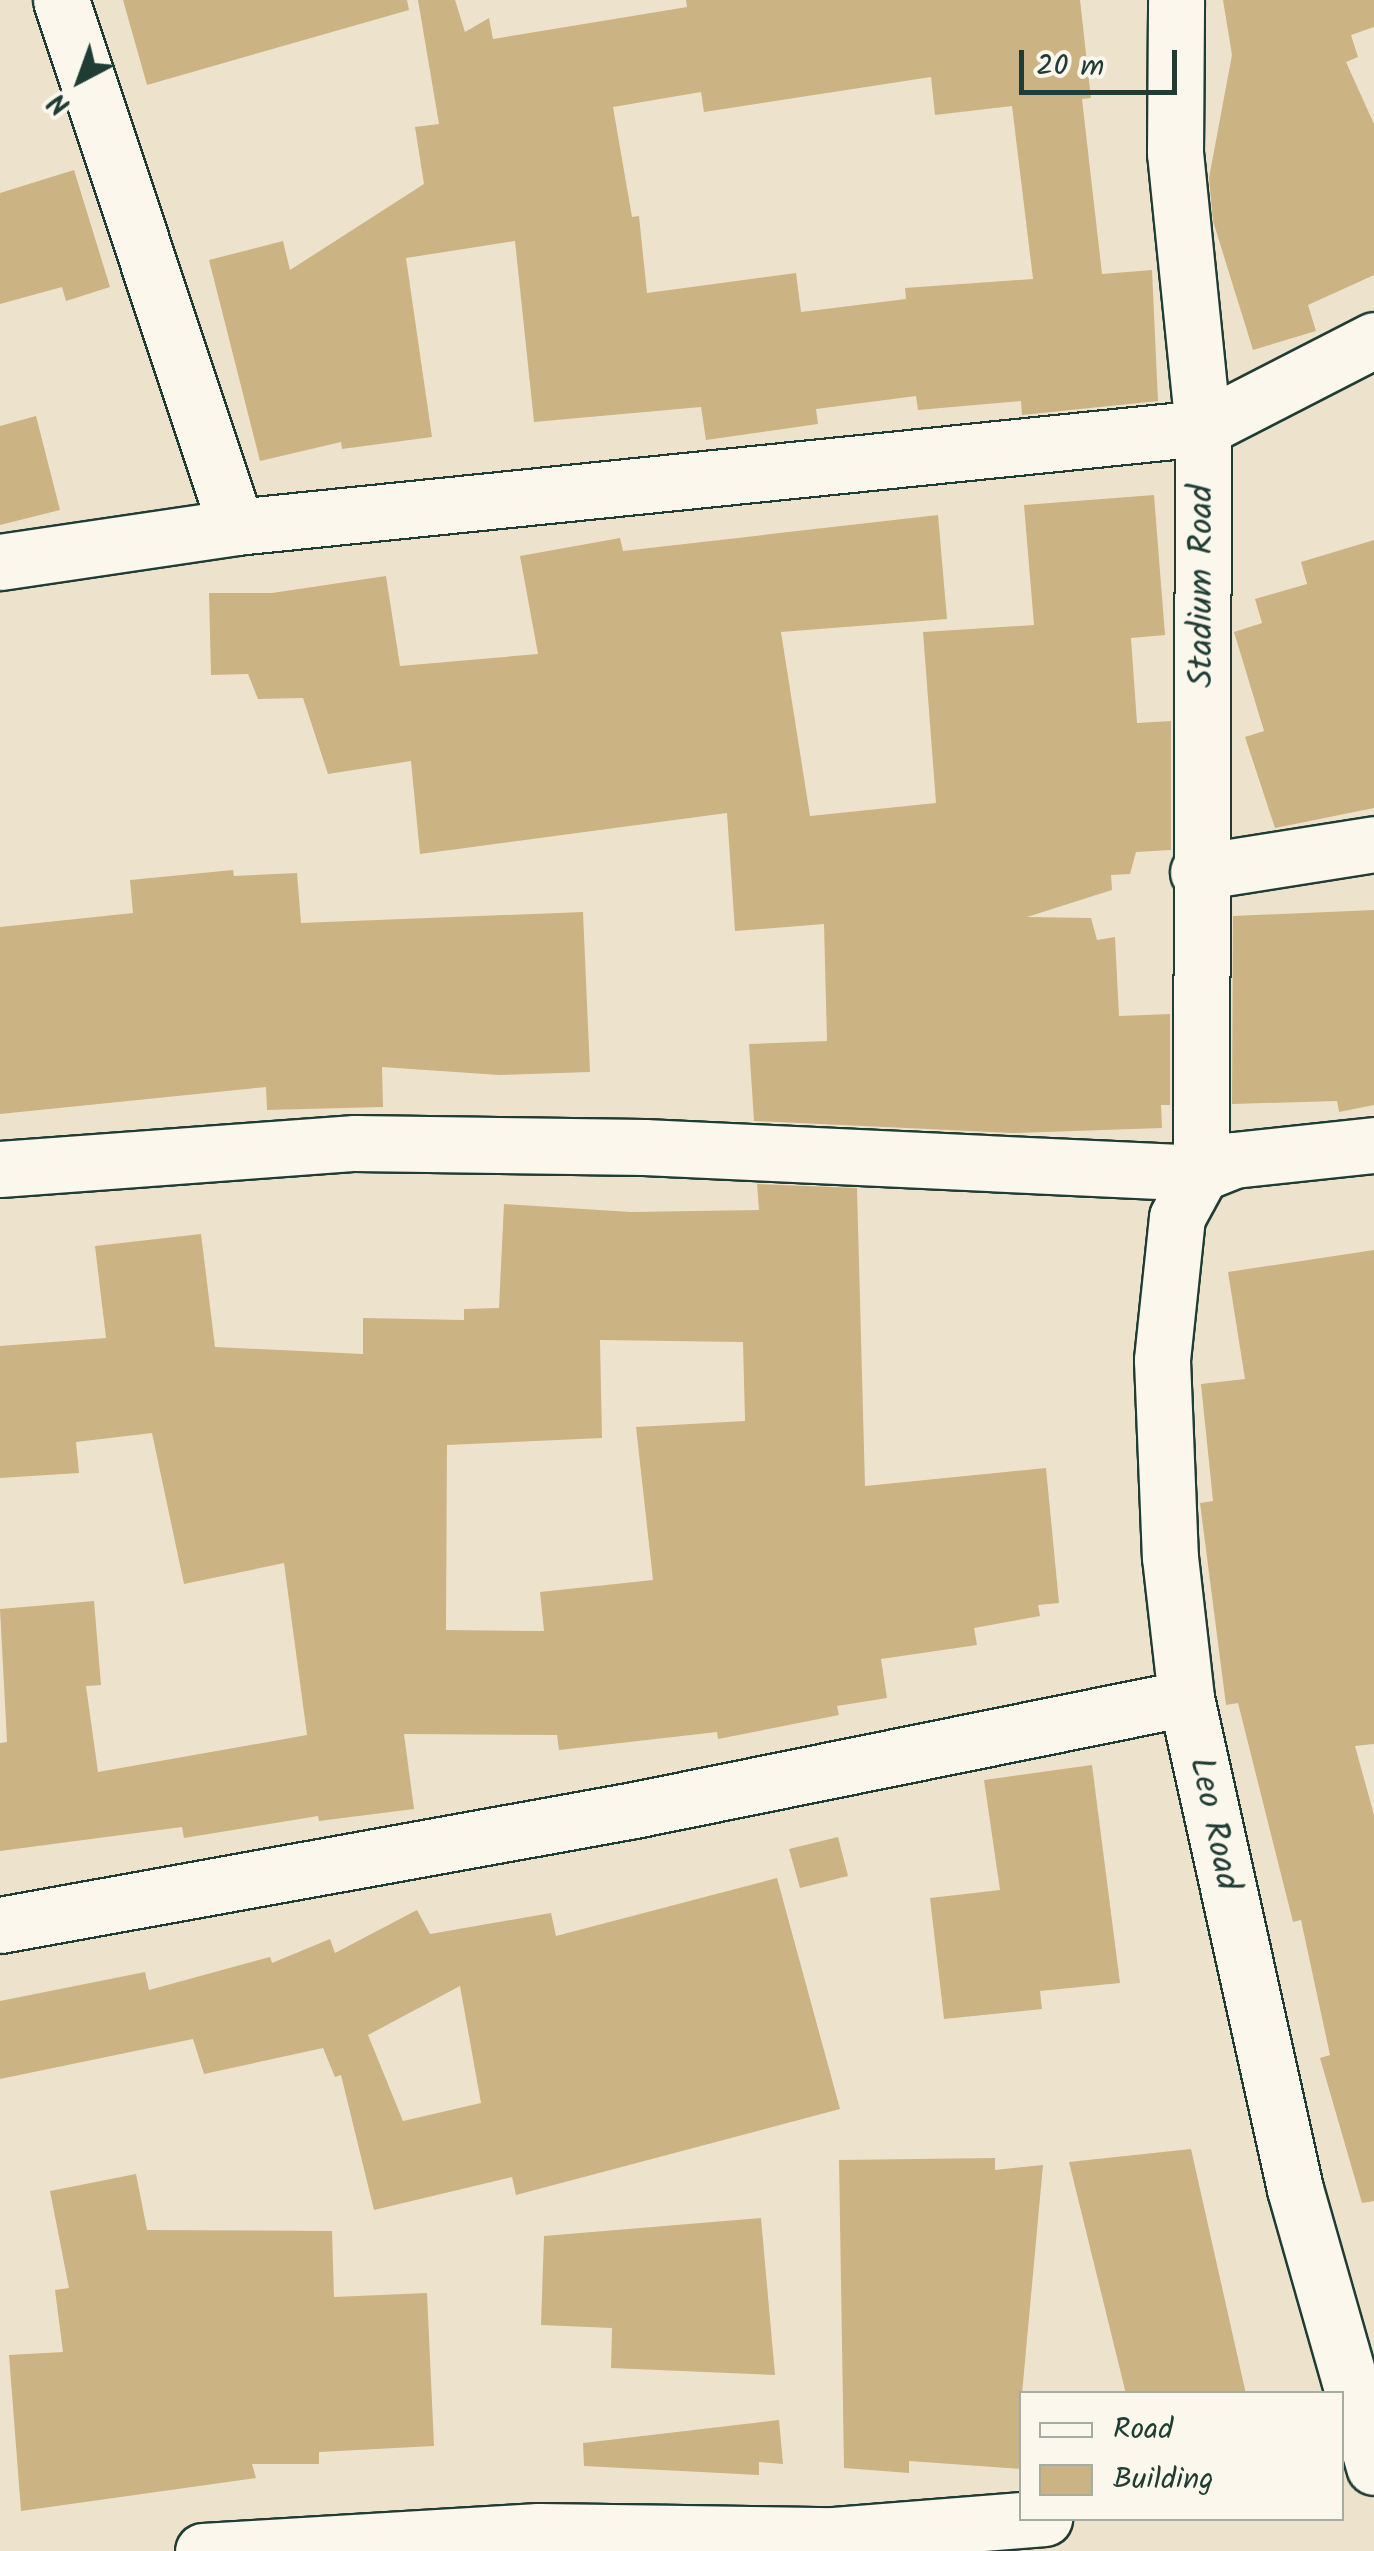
<!DOCTYPE html>
<style>
body{margin:0}
#map{position:relative;width:1374px;height:2551px;overflow:hidden;background:#ede3cc;font-family:Kalam,sans-serif}
div>[style]{position:absolute}
.building>*{inset:0;background:#ccb383}
.roads{filter:drop-shadow(2px 0 #1f3d34) drop-shadow(-2px 0 #1f3d34) drop-shadow(0 2px #1f3d34) drop-shadow(0 -2px #1f3d34)}
.street>*{height:55px;margin:-27.5px;padding:0 27.5px;transform-origin:27.5px;border-radius:27.5px;background:#fbf7ec}
.secondary>*{height:55px;margin:-27.5px;padding:0 27.5px;transform-origin:27.5px;border-radius:27.5px;background:#fbf7ec}
span{translate:-50% -50%;white-space:nowrap;text-align:center;line-height:1.15;-webkit-text-stroke:8px #fbf7ec;paint-order:stroke}
.street-label{font-size:35px;color:#1f3d34}
.legend{position:absolute;left:1019px;top:2391px;width:325px;height:130px;box-sizing:border-box;background:#fbf7ec;border:2px solid #a3ada2;margin:0;padding:12px 18px;list-style:none;font-size:30px;color:#1f3d34}
.legend li{display:flex;align-items:center;gap:20px;height:50px}
.legend b{width:50px;border:2px solid #a3ada2}
.north{position:absolute;left:30px;top:30px;width:100px;height:100px;-webkit-text-stroke:8px #fbf7ec;paint-order:stroke;rotate:221deg;font-size:28px;font-weight:700;line-height:40px;text-align:center;color:#1f3d34}
.north::after{content:'';display:block;margin:auto;width:35px;height:45px;background:#1f3d34;clip-path:polygon(50% 0,100% 100%,50% 72%,0 100%)}
.scale{position:absolute;left:1019px;top:50px;width:158px;height:45px;box-sizing:border-box;border:5px solid #1f3d34;border-top:0;padding-left:12px;font-size:30px;line-height:35px;white-space:nowrap;color:#1f3d34;-webkit-text-stroke:8px #fbf7ec;paint-order:stroke}
</style>
<div id="map">
<div class="building">
<i style="clip-path:polygon(123px 0,407px 0,409px 10px,147px 85px)"></i>
<i style="clip-path:polygon(evenodd,418px 0,455px 0,465px 32px,489px 18px,493px 39px,687px 7px,686px 0,1080px 0,1091px 98px,1082px 99px,1102px 274px,1152px 270px,1158px 401px,1022px 415px,1021px 401px,918px 410px,916px 396px,816px 409px,818px 424px,706px 440px,701px 407px,534px 422px,515px 241px,406px 258px,432px 437px,342px 449px,341px 442px,260px 461px,209px 260px,283px 241px,290px 270px,424px 184px,415px 127px,439px 124px,418px 0,931px 77px,935px 115px,1012px 106px,1033px 279px,905px 288px,906px 299px,801px 312px,796px 273px,647px 293px,639px 216px,632px 217px,613px 107px,701px 92px,704px 112px,931px 77px)"></i>
<i style="clip-path:polygon(1223px 0,1374px 0,1374px 27px,1351px 35px,1358px 57px,1346px 62px,1374px 124px,1374px 275px,1308px 305px,1316px 331px,1253px 350px,1213px 221px,1209px 178px,1232px 55px)"></i>
<i style="clip-path:polygon(74px 170px,110px 287px,66px 301px,62px 287px,0 304px,0 193px)"></i>
<i style="clip-path:polygon(36px 416px,60px 510px,0 525px,0 426px)"></i>
<i style="clip-path:polygon(1154px 495px,1165px 635px,1131px 638px,1137px 723px,1171px 721px,1171px 850px,1136px 852px,1130px 874px,1111px 875px,1112px 890px,1027px 917px,1091px 918px,1097px 940px,1115px 937px,1119px 1016px,1170px 1014px,1170px 1105px,1161px 1105px,1162px 1128px,1013px 1133px,754px 1121px,749px 1044px,827px 1041px,824px 924px,735px 931px,727px 813px,420px 854px,411px 761px,328px 774px,303px 698px,258px 699px,248px 674px,211px 675px,209px 593px,272px 593px,386px 576px,400px 666px,538px 654px,520px 556px,620px 538px,623px 551px,938px 515px,947px 619px,781px 632px,810px 816px,936px 803px,923px 632px,1034px 625px,1024px 505px)"></i>
<i style="clip-path:polygon(1374px 540px,1374px 808px,1275px 828px,1245px 737px,1264px 731px,1234px 632px,1262px 623px,1255px 599px,1307px 584px,1301px 562px)"></i>
<i style="clip-path:polygon(233px 870px,234px 876px,297px 873px,301px 923px,583px 912px,590px 1072px,499px 1075px,382px 1067px,383px 1107px,267px 1110px,266px 1087px,0 1114px,0 927px,133px 913px,130px 880px)"></i>
<i style="clip-path:polygon(1374px 910px,1374px 1105px,1339px 1112px,1337px 1101px,1232px 1104px,1233px 916px)"></i>
<i style="clip-path:polygon(evenodd,757px 1184px,857px 1188px,865px 1486px,1046px 1468px,1059px 1603px,1038px 1605px,1040px 1616px,974px 1628px,977px 1645px,881px 1659px,887px 1698px,837px 1706px,839px 1715px,718px 1739px,717px 1732px,559px 1750px,557px 1735px,404px 1734px,414px 1809px,319px 1821px,318px 1816px,184px 1838px,182px 1827px,0 1851px,0 1743px,7px 1742px,0 1609px,94px 1601px,101px 1685px,86px 1686px,98px 1772px,307px 1735px,284px 1563px,184px 1584px,152px 1433px,76px 1442px,79px 1473px,0 1478px,0 1346px,106px 1338px,95px 1246px,201px 1234px,215px 1347px,363px 1354px,363px 1318px,464px 1320px,464px 1309px,499px 1308px,504px 1204px,631px 1212px,759px 1210px,757px 1184px,600px 1340px,743px 1342px,745px 1421px,636px 1427px,653px 1580px,540px 1592px,544px 1631px,446px 1630px,447px 1445px,602px 1438px,600px 1340px)"></i>
<i style="clip-path:polygon(1374px 1250px,1374px 1744px,1355px 1746px,1374px 1815px,1374px 2201px,1362px 2203px,1320px 2058px,1330px 2055px,1301px 1920px,1293px 1922px,1238px 1703px,1226px 1705px,1200px 1503px,1213px 1501px,1201px 1384px,1245px 1379px,1228px 1272px)"></i>
<i style="clip-path:polygon(1092px 1765px,1120px 1983px,1040px 1991px,1042px 2009px,944px 2019px,930px 1898px,1000px 1890px,984px 1780px)"></i>
<i style="clip-path:polygon(838px 1837px,848px 1876px,800px 1888px,789px 1849px)"></i>
<i style="clip-path:polygon(evenodd,777px 1878px,840px 2109px,516px 2195px,512px 2177px,374px 2210px,341px 2075px,335px 2077px,323px 2048px,204px 2074px,193px 2039px,0 2079px,0 2001px,145px 1972px,149px 1990px,270px 1957px,272px 1963px,330px 1939px,335px 1953px,417px 1910px,430px 1934px,551px 1913px,556px 1936px,777px 1878px,460px 1986px,481px 2103px,403px 2121px,368px 2035px,460px 1986px)"></i>
<i style="clip-path:polygon(1191px 2149px,1246px 2394px,1126px 2394px,1069px 2162px)"></i>
<i style="clip-path:polygon(995px 2158px,995px 2170px,1043px 2165px,1022px 2394px,1022px 2469px,909px 2461px,909px 2473px,844px 2468px,839px 2160px)"></i>
<i style="clip-path:polygon(136px 2174px,147px 2230px,332px 2231px,334px 2297px,427px 2293px,434px 2446px,319px 2452px,319px 2464px,252px 2464px,256px 2478px,21px 2511px,9px 2355px,63px 2352px,55px 2290px,69px 2288px,50px 2191px)"></i>
<i style="clip-path:polygon(761px 2218px,775px 2375px,611px 2368px,612px 2328px,541px 2325px,544px 2236px)"></i>
<i style="clip-path:polygon(779px 2420px,783px 2464px,759px 2462px,759px 2475px,584px 2466px,583px 2443px)"></i>
</div>
<div class="roads">
<div class="street">
<i style="left:61px;top:0;width:555px;rotate:71.63deg"></i>
<i style="left:0;top:562px;width:239px;rotate:-8.4deg"></i>
<i style="left:236px;top:527px;width:972px;rotate:-5.85deg"></i>
<i style="left:1203px;top:428px;width:192px;rotate:-27.2deg"></i>
<i style="left:1198px;top:872px;width:178px;rotate:-9deg"></i>
<i style="left:0;top:1169px;width:356px;rotate:-4.2deg"></i>
<i style="left:355px;top:1143px;width:289px;rotate:0.8deg"></i>
<i style="left:644px;top:1147px;width:558px;rotate:2.67deg"></i>
<i style="left:1201px;top:1173px;width:745px;rotate:-89.85deg"></i>
<i style="left:1203px;top:428px;width:276px;rotate:-95.8deg"></i>
<i style="left:1175px;top:153px;width:153px;rotate:-89.6deg"></i>
<i style="left:0;top:1925px;width:644px;rotate:-10.28deg"></i>
<i style="left:634px;top:1810px;width:563px;rotate:-11.47deg"></i>
<i style="left:203px;top:2551px;width:336px;rotate:-3.4deg"></i>
<i style="left:538px;top:2531px;width:296px;rotate:0.8deg"></i>
<i style="left:834px;top:2535px;width:211px;rotate:-4.6deg"></i>
</div>
<div class="secondary">
<i style="left:1374px;top:1145px;width:141px;rotate:173.9deg"></i>
<i style="left:1234px;top:1160px;width:35px;rotate:158deg"></i>
<i style="left:1201px;top:1173px;width:50px;rotate:118.6deg"></i>
<i style="left:1177px;top:1217px;width:144px;rotate:96deg"></i>
<i style="left:1162px;top:1360px;width:197px;rotate:87.7deg"></i>
<i style="left:1170px;top:1557px;width:142px;rotate:83.5deg"></i>
<i style="left:1186px;top:1698px;width:503px;rotate:77.48deg"></i>
<i style="left:1295px;top:2189px;width:289px;rotate:74.1deg"></i>
</div>
</div>
<div class="street-label">
<span style="left:1203px;top:586px;rotate:-90deg">Stadium Road</span>
<span style="left:1213px;top:1824px;rotate:78deg">Leo Road</span>
</div>
<ul class="legend">
<li><b style="height:12px;background:#fbf7ec"></b>Road</li>
<li><b style="height:28px;background:#ccb383"></b>Building</li>
</ul>
<div class="north">N</div>
<div class="scale">20 m</div>
</div>
